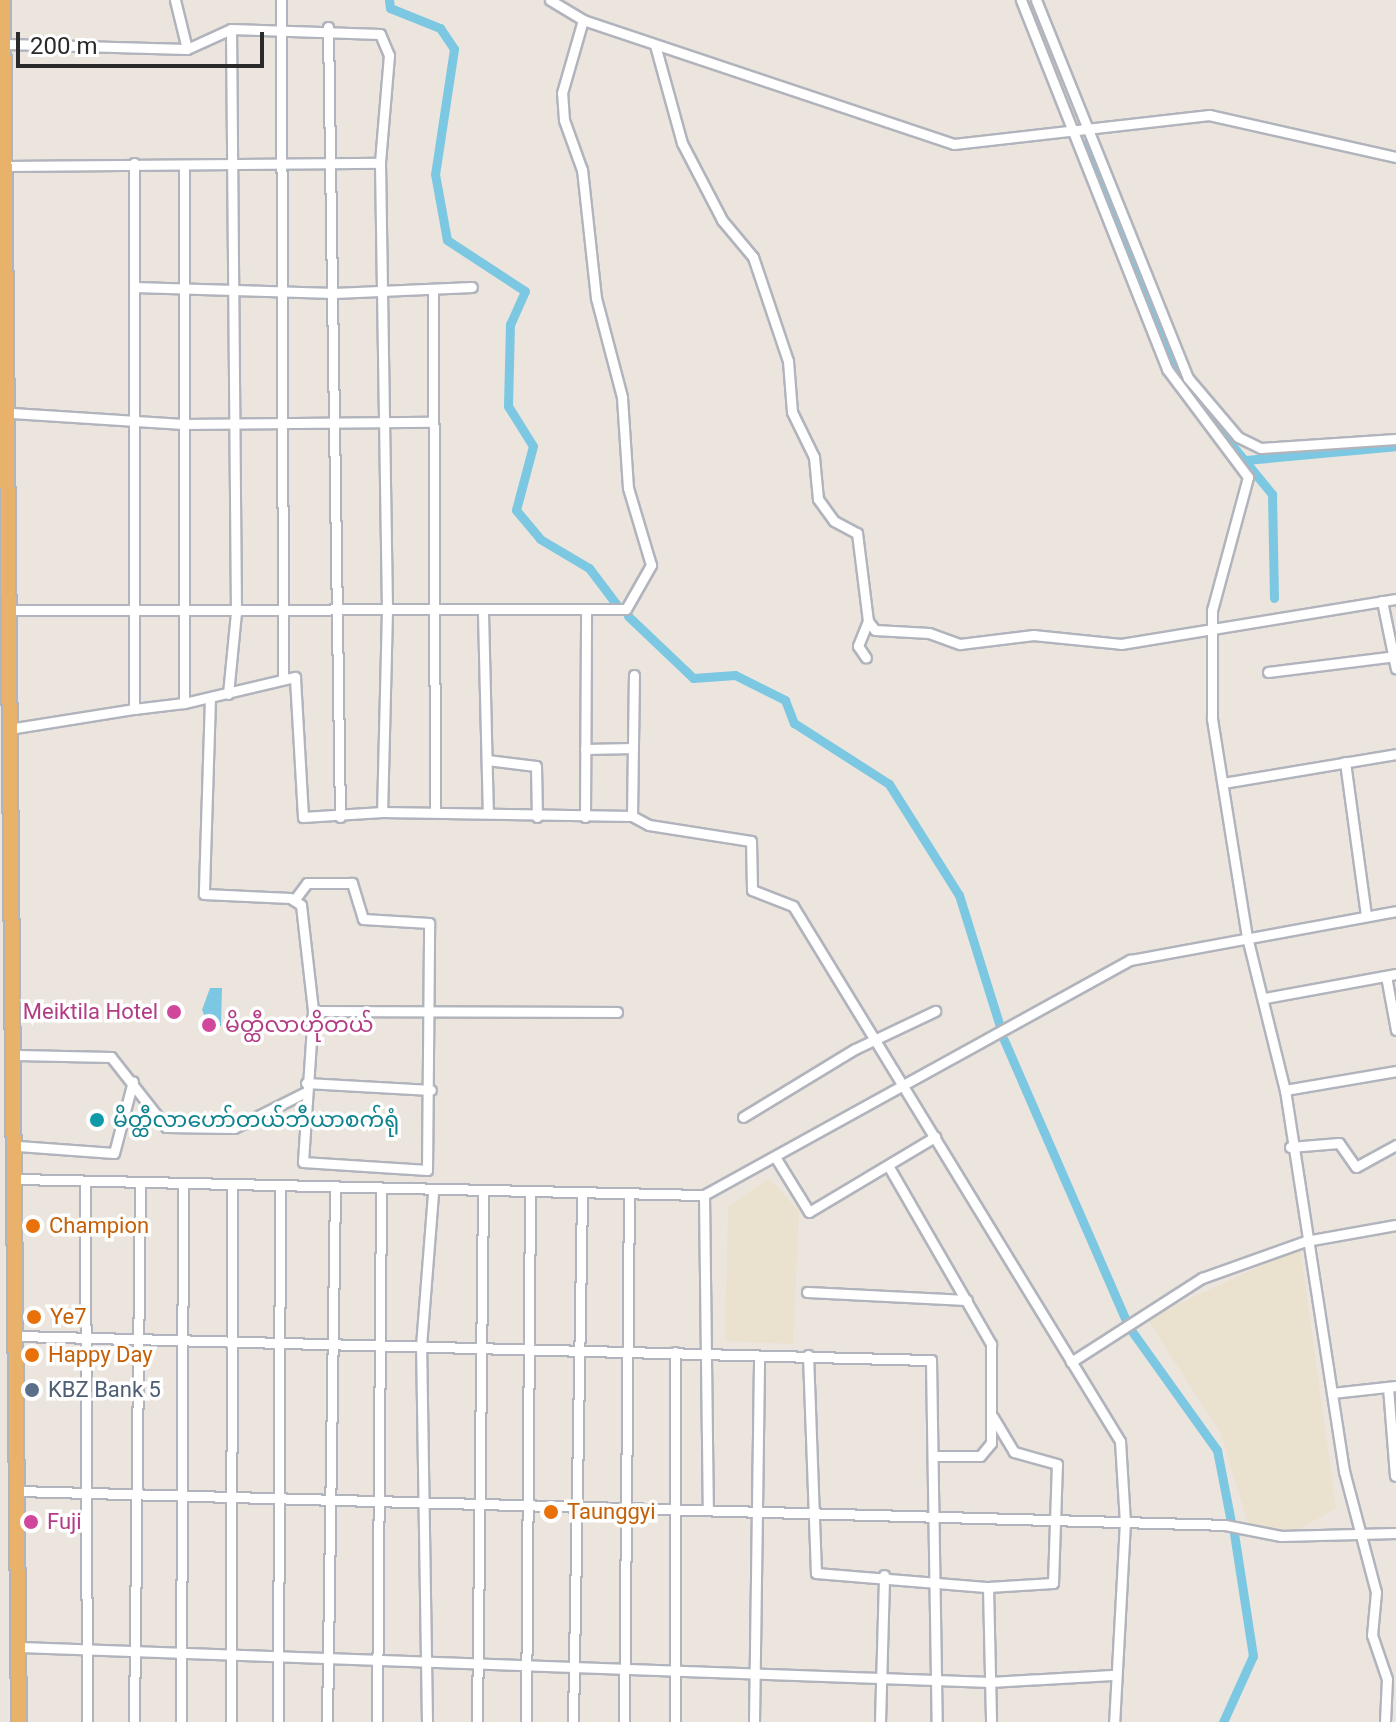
<!DOCTYPE html>
<meta charset="utf-8">
<style>
body{margin:0}
#map{position:relative;width:1396px;height:1722px;overflow:hidden;background:#ebe5de;font-family:Roboto,"Noto Sans Myanmar",sans-serif}
div>[style]{position:absolute}
.education>*{inset:0;background:#ebe1cf}
.water>*{inset:0;background:#7cc8e2}
.canal>*{height:9px;margin:-4.5px;padding:0 4.5px;transform-origin:4.5px;border-radius:4.5px;background:#7cc8e2}
.roads{filter:drop-shadow(2px 0 #b1b4bc) drop-shadow(-2px 0 #b1b4bc) drop-shadow(0 2px #b1b4bc) drop-shadow(0 -2px #b1b4bc)}
.minor>*{height:9px;margin:-4.5px;padding:0 4.5px;transform-origin:4.5px;border-radius:4.5px;background:#fff}
.trunk>*{height:14px;margin:-7px;padding:0 7px;transform-origin:7px;border-radius:7px;background:#e8b26a}
.dots>*{width:22px;height:22px;translate:-50% -50%;box-sizing:border-box;border:4px solid #fff;border-radius:50%}
span{translate:-50% -50%;white-space:nowrap;text-align:center;line-height:1.15;-webkit-text-stroke:7px #fff;paint-order:stroke}
.hotel-label{font-size:22px;color:#b23c85}
.right{translate:-100% -50%;text-align:right}
.left{translate:0 -50%;text-align:left}
.culture-label{font-size:22px;color:#0d838f}
.food-label{font-size:22px;color:#c56008}
.service-label{font-size:22px;color:#4e5e75}
.scale{position:absolute;left:16px;top:32px;width:248px;height:36px;box-sizing:border-box;border:4px solid #2a2a2a;border-top:0;padding-left:10px;font-size:24px;line-height:28px;white-space:nowrap;color:#2a2a2a;-webkit-text-stroke:6px #fff;paint-order:stroke}
</style>
<div id="map">
<div class="education">
<i style="clip-path:polygon(769px 1178px,799px 1211px,793px 1344px,725px 1341px,728px 1207px)"></i>
<i style="clip-path:polygon(1300px 1247px,1336px 1508px,1296px 1531px,1249px 1526px,1220px 1432px,1147px 1319px)"></i>
</div>
<div class="water">
<i style="clip-path:polygon(210px 988px,222px 988px,221px 1026px,209px 1026px,202px 1010px)"></i>
</div>
<div class="canal">
<i style="left:389px;top:0;width:8px;rotate:83deg"></i>
<i style="left:390px;top:8px;width:54px;rotate:21.8deg"></i>
<i style="left:440px;top:28px;width:25px;rotate:56deg"></i>
<i style="left:454px;top:49px;width:126px;rotate:98.6deg"></i>
<i style="left:435px;top:174px;width:67px;rotate:79.7deg"></i>
<i style="left:447px;top:240px;width:93px;rotate:33.2deg"></i>
<i style="left:525px;top:291px;width:36px;rotate:114deg"></i>
<i style="left:510px;top:324px;width:82px;rotate:91.4deg"></i>
<i style="left:508px;top:406px;width:47px;rotate:58deg"></i>
<i style="left:533px;top:446px;width:66px;rotate:104.9deg"></i>
<i style="left:516px;top:510px;width:38px;rotate:50deg"></i>
<i style="left:540px;top:539px;width:57px;rotate:30.6deg"></i>
<i style="left:589px;top:568px;width:46px;rotate:52.9deg"></i>
<i style="left:1083px;top:144px;width:266px;rotate:67.2deg"></i>
<i style="left:1195px;top:400px;width:122px;rotate:50.7deg"></i>
<i style="left:1272px;top:494px;width:104px;rotate:88.9deg"></i>
<i style="left:1246px;top:460px;width:151px;rotate:-5.3deg"></i>
<i style="left:628px;top:616px;width:90px;rotate:43.6deg"></i>
<i style="left:693px;top:678px;width:42px;rotate:-4.1deg"></i>
<i style="left:735px;top:675px;width:56px;rotate:26.6deg"></i>
<i style="left:785px;top:700px;width:25px;rotate:69deg"></i>
<i style="left:794px;top:723px;width:113px;rotate:32.7deg"></i>
<i style="left:889px;top:784px;width:131px;rotate:57.8deg"></i>
<i style="left:959px;top:895px;width:138px;rotate:72.7deg"></i>
<i style="left:1004px;top:1040px;width:303px;rotate:66.5deg"></i>
<i style="left:1131px;top:1330px;width:148px;rotate:54.4deg"></i>
<i style="left:1217px;top:1450px;width:73px;rotate:79deg"></i>
<i style="left:1223px;top:1722px;width:72px;rotate:-65.6deg"></i>
<i style="left:1253px;top:1656px;width:124px;rotate:-98.8deg"></i>
</div>
<div class="roads">
<div class="minor">
<i style="left:175px;top:0;width:50px;rotate:76.2deg"></i>
<i style="left:281px;top:0;width:678px;rotate:89.83deg"></i>
<i style="left:550px;top:0;width:39px;rotate:31deg"></i>
<i style="left:583px;top:20px;width:391px;rotate:18.5deg"></i>
<i style="left:954px;top:144px;width:257px;rotate:-6.5deg"></i>
<i style="left:1209px;top:115px;width:192px;rotate:12.7deg"></i>
<i style="left:1021px;top:0;width:397px;rotate:68.4deg"></i>
<i style="left:1167px;top:369px;width:135px;rotate:53.1deg"></i>
<i style="left:1248px;top:477px;width:138px;rotate:105.1deg"></i>
<i style="left:1212px;top:610px;width:109px;rotate:90deg"></i>
<i style="left:1212px;top:719px;width:221px;rotate:80.9deg"></i>
<i style="left:1247px;top:937px;width:158px;rotate:76.1deg"></i>
<i style="left:1285px;top:1090px;width:386px;rotate:81.2deg"></i>
<i style="left:1344px;top:1471px;width:125px;rotate:75.2deg"></i>
<i style="left:1376px;top:1592px;width:43px;rotate:95.3deg"></i>
<i style="left:1372px;top:1635px;width:46px;rotate:71.2deg"></i>
<i style="left:1387px;top:1679px;width:43px;rotate:92.7deg"></i>
<i style="left:1036px;top:0;width:407px;rotate:68.1deg"></i>
<i style="left:1188px;top:378px;width:77px;rotate:49.7deg"></i>
<i style="left:1238px;top:437px;width:25px;rotate:26deg"></i>
<i style="left:1261px;top:448px;width:135px;rotate:-3.8deg"></i>
<i style="left:328px;top:27px;width:790px;rotate:89.13deg"></i>
<i style="left:7px;top:44px;width:180px;rotate:1.6deg"></i>
<i style="left:187px;top:49px;width:48px;rotate:-24.4deg"></i>
<i style="left:231px;top:29px;width:149px;rotate:1.9deg"></i>
<i style="left:380px;top:34px;width:23px;rotate:67deg"></i>
<i style="left:389px;top:55px;width:108px;rotate:94.8deg"></i>
<i style="left:380px;top:163px;width:447px;rotate:89.1deg"></i>
<i style="left:387px;top:610px;width:202px;rotate:91.4deg"></i>
<i style="left:382px;top:812px;width:79px;rotate:176.4deg"></i>
<i style="left:303px;top:817px;width:140px;rotate:-93.3deg"></i>
<i style="left:295px;top:677px;width:114px;rotate:166.8deg"></i>
<i style="left:184px;top:703px;width:533px;rotate:-90deg"></i>
<i style="left:655px;top:45px;width:102px;rotate:74.6deg"></i>
<i style="left:682px;top:143px;width:87px;rotate:62.5deg"></i>
<i style="left:722px;top:220px;width:48px;rotate:50deg"></i>
<i style="left:753px;top:257px;width:110px;rotate:71.4deg"></i>
<i style="left:788px;top:361px;width:51px;rotate:85.5deg"></i>
<i style="left:792px;top:412px;width:50px;rotate:63.9deg"></i>
<i style="left:814px;top:457px;width:42px;rotate:84.6deg"></i>
<i style="left:818px;top:499px;width:27px;rotate:54deg"></i>
<i style="left:834px;top:521px;width:26px;rotate:28deg"></i>
<i style="left:857px;top:533px;width:89px;rotate:82.9deg"></i>
<i style="left:868px;top:621px;width:27px;rotate:112deg"></i>
<i style="left:858px;top:646px;width:14px;rotate:56deg"></i>
<i style="left:134px;top:163px;width:546px;rotate:90deg"></i>
<i style="left:134px;top:709px;width:50px;rotate:-6.8deg"></i>
<i style="left:9px;top:166px;width:371px;rotate:-0.5deg"></i>
<i style="left:134px;top:287px;width:200px;rotate:1.7deg"></i>
<i style="left:334px;top:293px;width:138px;rotate:-2.5deg"></i>
<i style="left:433px;top:290px;width:518px;rotate:89.78deg"></i>
<i style="left:12px;top:413px;width:171px;rotate:3.7deg"></i>
<i style="left:183px;top:424px;width:250px;rotate:-0.5deg"></i>
<i style="left:1382px;top:601px;width:69px;rotate:78.4deg"></i>
<i style="left:14px;top:610px;width:612px;rotate:-0.09deg"></i>
<i style="left:626px;top:609px;width:51px;rotate:-60.4deg"></i>
<i style="left:651px;top:565px;width:80px;rotate:-106.6deg"></i>
<i style="left:628px;top:488px;width:91px;rotate:-93.8deg"></i>
<i style="left:622px;top:397px;width:102px;rotate:-104.7deg"></i>
<i style="left:596px;top:298px;width:129px;rotate:-96.2deg"></i>
<i style="left:582px;top:170px;width:53px;rotate:-109.8deg"></i>
<i style="left:564px;top:120px;width:27px;rotate:-94deg"></i>
<i style="left:562px;top:93px;width:76px;rotate:-74deg"></i>
<i style="left:483px;top:613px;width:200px;rotate:88.6deg"></i>
<i style="left:868px;top:621px;width:11px;rotate:52deg"></i>
<i style="left:875px;top:630px;width:54px;rotate:3.2deg"></i>
<i style="left:929px;top:633px;width:33px;rotate:20deg"></i>
<i style="left:960px;top:644px;width:74px;rotate:-7deg"></i>
<i style="left:1033px;top:635px;width:88px;rotate:5.8deg"></i>
<i style="left:1121px;top:644px;width:279px;rotate:-9.3deg"></i>
<i style="left:1268px;top:672px;width:129px;rotate:-7.1deg"></i>
<i style="left:228px;top:694px;width:81px;rotate:-84.4deg"></i>
<i style="left:236px;top:613px;width:584px;rotate:-90.49deg"></i>
<i style="left:210px;top:698px;width:196px;rotate:91.8deg"></i>
<i style="left:204px;top:894px;width:86px;rotate:2.7deg"></i>
<i style="left:290px;top:898px;width:13px;rotate:32deg"></i>
<i style="left:301px;top:905px;width:107px;rotate:83.5deg"></i>
<i style="left:313px;top:1011px;width:151px;rotate:93.8deg"></i>
<i style="left:303px;top:1162px;width:124px;rotate:3.7deg"></i>
<i style="left:427px;top:1170px;width:247px;rotate:-89.5deg"></i>
<i style="left:429px;top:923px;width:66px;rotate:-176.5deg"></i>
<i style="left:363px;top:919px;width:38px;rotate:-107deg"></i>
<i style="left:352px;top:883px;width:45px;rotate:180deg"></i>
<i style="left:307px;top:883px;width:20px;rotate:127deg"></i>
<i style="left:15px;top:728px;width:121px;rotate:-9.1deg"></i>
<i style="left:585px;top:749px;width:48px;rotate:-1.2deg"></i>
<i style="left:487px;top:760px;width:49px;rotate:7deg"></i>
<i style="left:536px;top:766px;width:51px;rotate:88.9deg"></i>
<i style="left:1345px;top:762px;width:155px;rotate:82.2deg"></i>
<i style="left:1223px;top:783px;width:175px;rotate:-9.5deg"></i>
<i style="left:382px;top:812px;width:250px;rotate:0.9deg"></i>
<i style="left:632px;top:816px;width:19px;rotate:28deg"></i>
<i style="left:649px;top:825px;width:103px;rotate:8.9deg"></i>
<i style="left:751px;top:841px;width:49px;rotate:88.8deg"></i>
<i style="left:752px;top:890px;width:44px;rotate:21.3deg"></i>
<i style="left:793px;top:906px;width:627px;rotate:58.57deg"></i>
<i style="left:1120px;top:1441px;width:81px;rotate:86.5deg"></i>
<i style="left:1125px;top:1522px;width:200px;rotate:93.1deg"></i>
<i style="left:632px;top:816px;width:141px;rotate:-89.2deg"></i>
<i style="left:585px;top:817px;width:203px;rotate:-89.7deg"></i>
<i style="left:1386px;top:976px;width:55px;rotate:79.5deg"></i>
<i style="left:1265px;top:998px;width:133px;rotate:-10.4deg"></i>
<i style="left:313px;top:1011px;width:304px;rotate:0.2deg"></i>
<i style="left:17px;top:1055px;width:94px;rotate:1.2deg"></i>
<i style="left:111px;top:1057px;width:89px;rotate:51.8deg"></i>
<i style="left:166px;top:1127px;width:68px;rotate:0.8deg"></i>
<i style="left:234px;top:1128px;width:78px;rotate:-26.6deg"></i>
<i style="left:306px;top:1083px;width:125px;rotate:3.2deg"></i>
<i style="left:1285px;top:1090px;width:113px;rotate:-9.7deg"></i>
<i style="left:743px;top:1117px;width:131px;rotate:-31.3deg"></i>
<i style="left:855px;top:1049px;width:89px;rotate:-25.4deg"></i>
<i style="left:18px;top:1146px;width:96px;rotate:4.2deg"></i>
<i style="left:114px;top:1153px;width:74px;rotate:-75.2deg"></i>
<i style="left:1290px;top:1147px;width:49px;rotate:-4.7deg"></i>
<i style="left:1339px;top:1143px;width:29px;rotate:55deg"></i>
<i style="left:1356px;top:1167px;width:46px;rotate:-28.8deg"></i>
<i style="left:777px;top:1160px;width:61px;rotate:58.4deg"></i>
<i style="left:809px;top:1212px;width:147px;rotate:-30.8deg"></i>
<i style="left:890px;top:1169px;width:202px;rotate:60deg"></i>
<i style="left:991px;top:1344px;width:99px;rotate:90deg"></i>
<i style="left:991px;top:1443px;width:17px;rotate:130deg"></i>
<i style="left:980px;top:1456px;width:47px;rotate:180deg"></i>
<i style="left:18px;top:1179px;width:686px;rotate:1.34deg"></i>
<i style="left:704px;top:1195px;width:487px;rotate:-28.9deg"></i>
<i style="left:1130px;top:960px;width:270px;rotate:-10.4deg"></i>
<i style="left:85px;top:1184px;width:538px;rotate:89.79deg"></i>
<i style="left:704px;top:1195px;width:315px;rotate:89.3deg"></i>
<i style="left:807px;top:1292px;width:160px;rotate:2.9deg"></i>
<i style="left:18px;top:1336px;width:913px;rotate:1.51deg"></i>
<i style="left:931px;top:1360px;width:362px;rotate:89.1deg"></i>
<i style="left:808px;top:1355px;width:218px;rotate:87.9deg"></i>
<i style="left:816px;top:1573px;width:173px;rotate:4.7deg"></i>
<i style="left:988px;top:1587px;width:65px;rotate:-3.5deg"></i>
<i style="left:1053px;top:1583px;width:119px;rotate:-88.1deg"></i>
<i style="left:1057px;top:1464px;width:45px;rotate:-164.4deg"></i>
<i style="left:1014px;top:1452px;width:41px;rotate:-121deg"></i>
<i style="left:1071px;top:1362px;width:156px;rotate:-32.7deg"></i>
<i style="left:1202px;top:1278px;width:110px;rotate:-19.6deg"></i>
<i style="left:1306px;top:1241px;width:91px;rotate:-10.1deg"></i>
<i style="left:1388px;top:1387px;width:89px;rotate:85.5deg"></i>
<i style="left:1332px;top:1393px;width:64px;rotate:-6.2deg"></i>
<i style="left:18px;top:1491px;width:1207px;rotate:1.61deg"></i>
<i style="left:1225px;top:1525px;width:57px;rotate:11.1deg"></i>
<i style="left:1281px;top:1536px;width:115px;rotate:-1.5deg"></i>
<i style="left:988px;top:1587px;width:135px;rotate:88.7deg"></i>
<i style="left:20px;top:1647px;width:971px;rotate:2.07deg"></i>
<i style="left:990px;top:1682px;width:122px;rotate:-3.3deg"></i>
<i style="left:134px;top:1722px;width:537px;rotate:-89.36deg"></i>
<i style="left:181px;top:1722px;width:534px;rotate:-89.79deg"></i>
<i style="left:231px;top:1722px;width:535px;rotate:-89.89deg"></i>
<i style="left:278px;top:1722px;width:533px;rotate:-89.79deg"></i>
<i style="left:327px;top:1722px;width:533px;rotate:-89.14deg"></i>
<i style="left:377px;top:1722px;width:532px;rotate:-89.57deg"></i>
<i style="left:427px;top:1722px;width:376px;rotate:-90.9deg"></i>
<i style="left:421px;top:1346px;width:154px;rotate:-85.5deg"></i>
<i style="left:477px;top:1722px;width:529px;rotate:-89.35deg"></i>
<i style="left:526px;top:1722px;width:528px;rotate:-89.57deg"></i>
<i style="left:573px;top:1722px;width:527px;rotate:-89.02deg"></i>
<i style="left:624px;top:1722px;width:526px;rotate:-89.46deg"></i>
<i style="left:675px;top:1722px;width:370px;rotate:-90deg"></i>
<i style="left:754px;top:1722px;width:364px;rotate:-89.2deg"></i>
<i style="left:880px;top:1722px;width:147px;rotate:-88.4deg"></i>
</div>
<div class="trunk">
<i style="left:3px;top:0;width:1722px;rotate:89.47deg"></i>
</div>
</div>
<div class="dots">
<i style="left:174px;top:1012px;background:#d1479c"></i>
<i style="left:209px;top:1025px;background:#d1479c"></i>
<i style="left:97px;top:1120px;background:#0f9aa8"></i>
<i style="left:33px;top:1226px;background:#e8710a"></i>
<i style="left:34px;top:1317px;background:#e8710a"></i>
<i style="left:32px;top:1355px;background:#e8710a"></i>
<i style="left:32px;top:1390px;background:#5c6f8a"></i>
<i style="left:551px;top:1512px;background:#e8710a"></i>
<i style="left:31px;top:1522px;background:#d1479c"></i>
</div>
<div class="hotel-label">
<span class="right" style="left:158px;top:1012px">Meiktila Hotel</span>
<span class="left" style="left:225px;top:1025px">မိတ္ထီလာဟိုတယ်</span>
<span class="left" style="left:47px;top:1522px">Fuji</span>
</div>
<div class="culture-label">
<span class="left" style="left:113px;top:1120px">မိတ္ထီလာဟော်တယ်ဘီယာစက်ရုံ</span>
</div>
<div class="food-label">
<span class="left" style="left:49px;top:1226px">Champion</span>
<span class="left" style="left:50px;top:1317px">Ye7</span>
<span class="left" style="left:48px;top:1355px">Happy Day</span>
<span class="left" style="left:567px;top:1512px">Taunggyi</span>
</div>
<div class="service-label">
<span class="left" style="left:48px;top:1390px">KBZ Bank 5</span>
</div>
<div class="scale">200 m</div>
</div>
